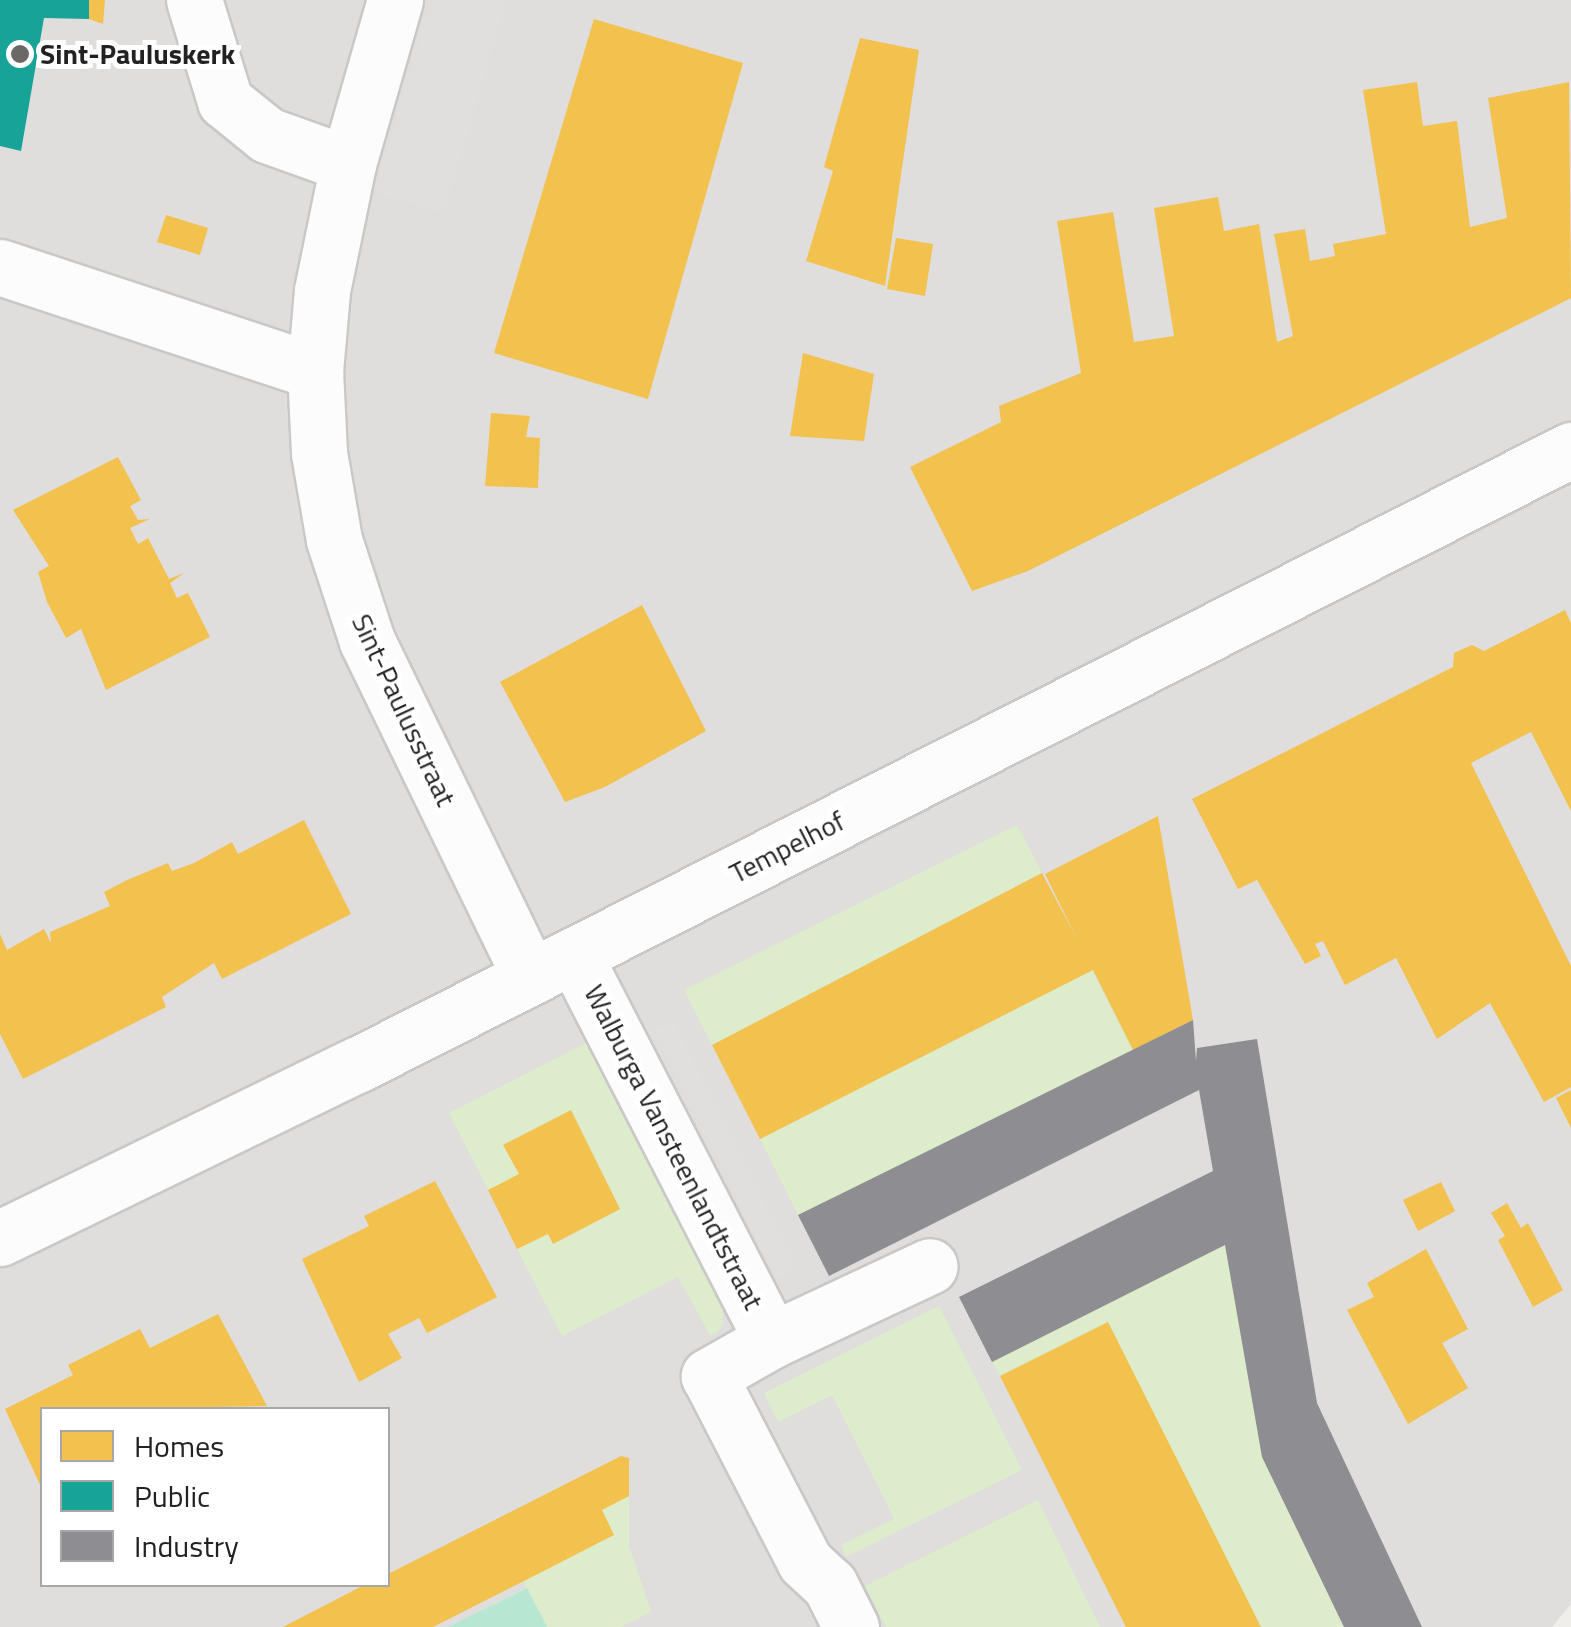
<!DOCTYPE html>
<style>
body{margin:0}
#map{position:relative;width:1571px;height:1627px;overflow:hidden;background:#f0eeeb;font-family:"Titillium Web",sans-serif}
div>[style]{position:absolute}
.residential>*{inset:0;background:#dfdedc}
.grass>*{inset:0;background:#ddeccb}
.pitch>*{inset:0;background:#b7e6d2}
.parking>*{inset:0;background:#e0dfde}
.homes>*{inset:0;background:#f2c14e}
.public>*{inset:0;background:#17a398}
.industry>*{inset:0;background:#8d8d92}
.roads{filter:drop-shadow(2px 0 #c9c8c7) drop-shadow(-2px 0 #c9c8c7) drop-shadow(0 2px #c9c8c7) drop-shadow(0 -2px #c9c8c7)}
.street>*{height:55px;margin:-27.5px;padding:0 27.5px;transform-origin:27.5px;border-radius:27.5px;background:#fdfcfc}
.dots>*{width:28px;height:28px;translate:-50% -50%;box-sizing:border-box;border:5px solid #fff;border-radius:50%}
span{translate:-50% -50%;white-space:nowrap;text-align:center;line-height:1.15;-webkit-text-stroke:10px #fff;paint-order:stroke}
.poi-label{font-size:28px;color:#222;font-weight:700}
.left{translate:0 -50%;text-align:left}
.street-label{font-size:28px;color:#222}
.legend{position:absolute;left:40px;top:1407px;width:350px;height:180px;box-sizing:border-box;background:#fff;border:2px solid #a7a7a7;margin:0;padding:12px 18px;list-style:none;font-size:30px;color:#222}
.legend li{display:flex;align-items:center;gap:20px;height:50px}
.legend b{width:50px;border:2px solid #a7a7a7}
</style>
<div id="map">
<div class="residential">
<i style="clip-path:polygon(evenodd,0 0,1571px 0,1571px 1604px,1552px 1627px,547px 1627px,527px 1588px,448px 1627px,0 1627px,0 0,42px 1410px,388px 1410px,388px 1584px,42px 1584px,42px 1410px)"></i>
</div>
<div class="grass">
<i style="clip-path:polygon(1017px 825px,1042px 873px,712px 1045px,684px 990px)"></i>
<i style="clip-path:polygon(1092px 970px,1133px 1050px,798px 1215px,760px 1139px)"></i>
<i style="clip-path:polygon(588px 1042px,723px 1304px,723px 1324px,716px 1333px,710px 1335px,678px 1277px,562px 1336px,517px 1249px,548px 1234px,553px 1243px,620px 1209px,571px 1111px,504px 1144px,519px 1174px,488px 1190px,449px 1113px)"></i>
<i style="clip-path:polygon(1225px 1245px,1262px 1457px,1344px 1627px,1261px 1627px,1108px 1323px,1000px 1376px,992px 1362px)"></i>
<i style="clip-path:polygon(939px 1306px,1022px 1470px,846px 1557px,841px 1545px,894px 1519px,882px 1494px,832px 1395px,778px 1422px,764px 1393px)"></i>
<i style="clip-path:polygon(629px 1496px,629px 1546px,651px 1612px,621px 1627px,448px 1627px,526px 1588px,524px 1581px,602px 1510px)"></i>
<i style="clip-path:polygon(1038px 1500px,1100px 1627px,886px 1627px,865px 1586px)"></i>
</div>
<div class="pitch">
<i style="clip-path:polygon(527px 1588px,547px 1627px,448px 1627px)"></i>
</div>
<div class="parking">
<i style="clip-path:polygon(432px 0,507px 0,444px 213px,375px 193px)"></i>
<i style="clip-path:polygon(673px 1021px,797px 1267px,777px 1278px,654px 1030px)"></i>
</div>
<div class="homes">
<i style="clip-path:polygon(89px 0,105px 0,103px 24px,89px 19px)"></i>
<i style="clip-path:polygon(594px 19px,743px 63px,648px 399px,494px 353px)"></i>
<i style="clip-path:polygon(860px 38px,919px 50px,885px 286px,806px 261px,833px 171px,824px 167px)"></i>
<i style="clip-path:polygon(1417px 82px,1423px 126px,1457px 121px,1470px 227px,1507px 218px,1488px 98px,1569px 82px,1571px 298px,1028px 571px,972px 591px,910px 467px,1001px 422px,999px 406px,1081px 373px,1057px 221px,1113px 212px,1134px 342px,1174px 336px,1154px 208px,1218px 197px,1224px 231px,1259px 224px,1277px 342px,1293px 336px,1274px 234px,1305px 229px,1310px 261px,1335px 256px,1333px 244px,1386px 234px,1363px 90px)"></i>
<i style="clip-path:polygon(166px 215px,208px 228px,200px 255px,157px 242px)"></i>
<i style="clip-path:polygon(896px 238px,933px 244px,925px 296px,887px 289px)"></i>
<i style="clip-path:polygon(803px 353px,874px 374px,864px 441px,790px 436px)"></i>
<i style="clip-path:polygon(491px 413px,530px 416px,526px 437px,540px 438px,538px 488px,485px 486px)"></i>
<i style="clip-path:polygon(118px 457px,141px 500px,130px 506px,138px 520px,150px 519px,130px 528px,138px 544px,148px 538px,169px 579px,184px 573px,170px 583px,177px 598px,188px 593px,210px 637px,106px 690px,81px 629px,66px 638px,47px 602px,38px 572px,49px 566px,13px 510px)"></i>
<i style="clip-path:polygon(642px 605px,706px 731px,605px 787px,565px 802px,500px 682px)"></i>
<i style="clip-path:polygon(1565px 610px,1571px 623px,1571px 811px,1531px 732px,1471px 763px,1571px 966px,1571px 1087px,1544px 1102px,1490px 1003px,1437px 1039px,1396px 958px,1345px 985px,1323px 941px,1315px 944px,1321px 956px,1305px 964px,1257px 880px,1238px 889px,1192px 799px,1453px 667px,1454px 653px,1472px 645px,1484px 651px)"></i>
<i style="clip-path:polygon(1158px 816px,1193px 1020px,1133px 1050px,1093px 970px,760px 1139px,712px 1045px,1042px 873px,1077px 939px,1045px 874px)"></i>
<i style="clip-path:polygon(304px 820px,351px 914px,222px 979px,214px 963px,162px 997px,166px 1007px,23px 1079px,0 1034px,0 934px,7px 950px,44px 929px,51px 943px,50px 932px,110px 906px,104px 892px,127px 880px,168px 863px,172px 871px,194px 863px,232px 842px,238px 854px)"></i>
<i style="clip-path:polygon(1571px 1090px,1571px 1128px,1556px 1098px)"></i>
<i style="clip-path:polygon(571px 1110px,620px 1209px,553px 1244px,548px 1234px,517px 1249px,488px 1190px,519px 1174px,503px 1145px)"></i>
<i style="clip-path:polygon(435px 1181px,497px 1297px,427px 1333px,419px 1318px,388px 1334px,402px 1358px,359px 1382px,302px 1259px,369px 1226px,364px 1216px)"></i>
<i style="clip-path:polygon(1441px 1182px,1455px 1211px,1418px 1231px,1403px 1200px)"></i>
<i style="clip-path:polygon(1507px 1203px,1521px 1228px,1528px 1223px,1563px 1290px,1533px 1307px,1498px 1240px,1505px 1236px,1491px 1213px)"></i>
<i style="clip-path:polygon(1426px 1249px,1468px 1329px,1442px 1343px,1468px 1388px,1408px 1424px,1347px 1310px,1374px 1297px,1367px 1283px)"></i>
<i style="clip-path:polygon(218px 1314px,267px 1406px,42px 1410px,42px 1489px,5px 1409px,73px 1375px,68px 1365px,140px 1329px,150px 1348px)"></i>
<i style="clip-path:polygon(1108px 1322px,1205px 1515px,1261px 1627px,1126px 1627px,1000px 1376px)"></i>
<i style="clip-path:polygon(621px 1456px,629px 1458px,629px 1496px,602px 1510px,614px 1535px,524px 1581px,433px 1627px,283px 1627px,366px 1584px,388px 1584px,388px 1574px)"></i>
</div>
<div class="public">
<i style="clip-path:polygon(0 0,89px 0,89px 19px,44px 18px,21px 151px,0 146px)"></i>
</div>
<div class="industry">
<i style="clip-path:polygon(1193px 1020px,1196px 1061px,1197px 1048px,1257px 1039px,1317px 1403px,1422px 1627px,1344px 1627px,1262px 1457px,1225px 1245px,992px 1362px,959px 1297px,1213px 1171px,1199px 1090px,829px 1276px,798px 1215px)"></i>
</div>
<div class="roads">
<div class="street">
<i style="left:194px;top:0;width:106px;rotate:72.9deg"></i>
<i style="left:225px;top:101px;width:54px;rotate:39deg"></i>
<i style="left:267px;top:135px;width:86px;rotate:19.7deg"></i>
<i style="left:395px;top:0;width:171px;rotate:106deg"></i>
<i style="left:348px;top:164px;width:130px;rotate:101.6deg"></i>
<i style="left:322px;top:291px;width:80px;rotate:95deg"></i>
<i style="left:315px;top:371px;width:82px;rotate:87.2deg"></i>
<i style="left:319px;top:453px;width:88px;rotate:80.2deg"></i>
<i style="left:334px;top:540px;width:106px;rotate:71.9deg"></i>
<i style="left:367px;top:641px;width:373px;rotate:64.1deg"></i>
<i style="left:0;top:267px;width:332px;rotate:18.3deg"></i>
<i style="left:574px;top:955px;width:433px;rotate:62.8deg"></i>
<i style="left:772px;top:1340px;width:174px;rotate:-25.1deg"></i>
<i style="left:0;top:1238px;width:397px;rotate:-25.9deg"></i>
<i style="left:357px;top:1065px;width:1361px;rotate:-26.87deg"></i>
<i style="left:772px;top:1340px;width:73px;rotate:150.3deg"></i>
<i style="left:709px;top:1376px;width:209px;rotate:62.7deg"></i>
<i style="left:805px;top:1562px;width:34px;rotate:43deg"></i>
<i style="left:830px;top:1585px;width:47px;rotate:63.4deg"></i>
</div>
</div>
<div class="dots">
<i style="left:20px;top:54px;background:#6a6968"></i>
</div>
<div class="poi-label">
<span class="left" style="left:40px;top:54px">Sint-Pauluskerk</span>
</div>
<div class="street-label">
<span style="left:404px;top:710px;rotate:65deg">Sint-Paulusstraat</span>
<span style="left:787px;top:847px;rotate:-27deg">Tempelhof</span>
<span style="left:674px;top:1147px;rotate:63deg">Walburga Vansteenlandtstraat</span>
</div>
<ul class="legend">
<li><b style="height:28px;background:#f2c14e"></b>Homes</li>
<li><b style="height:28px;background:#17a398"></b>Public</li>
<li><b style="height:28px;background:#8d8d92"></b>Industry</li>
</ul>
</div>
